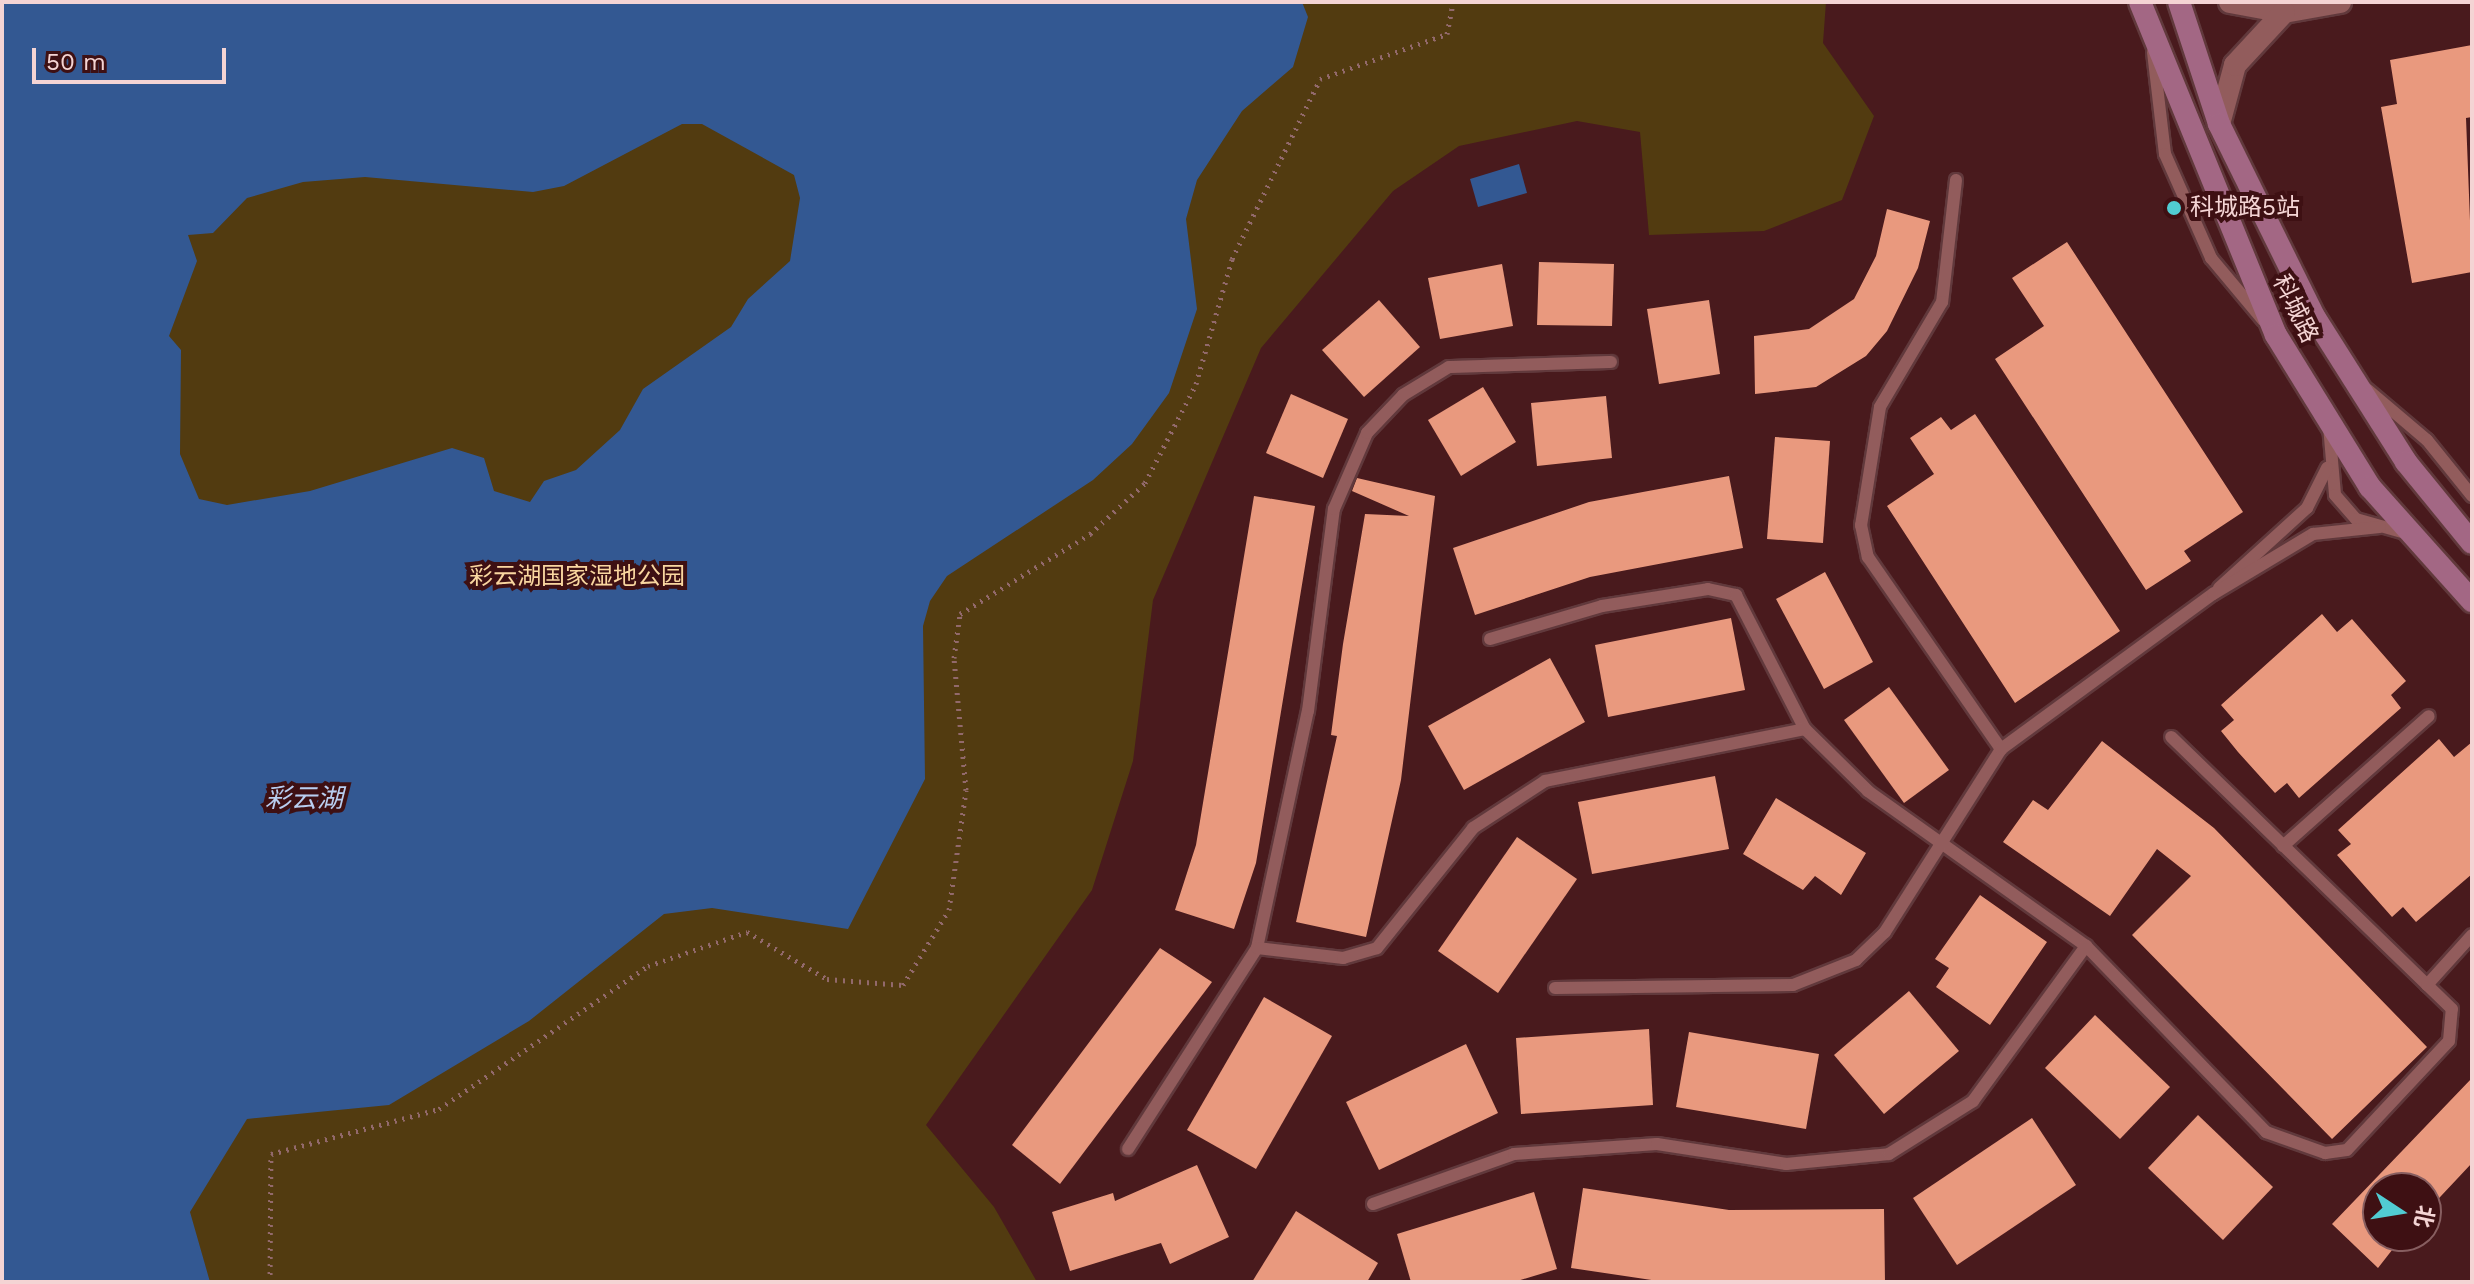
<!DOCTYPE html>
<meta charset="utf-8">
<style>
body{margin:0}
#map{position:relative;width:2474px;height:1284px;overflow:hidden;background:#491a1d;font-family:"Work Sans","Noto Sans SC",sans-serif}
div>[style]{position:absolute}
.green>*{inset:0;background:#523b10}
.water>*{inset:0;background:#335892}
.building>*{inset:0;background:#e9997e}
.path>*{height:5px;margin-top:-2.5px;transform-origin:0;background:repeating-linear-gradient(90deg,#92696b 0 2px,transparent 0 8px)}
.roads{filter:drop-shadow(2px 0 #61393c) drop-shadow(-2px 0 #61393c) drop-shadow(0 2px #61393c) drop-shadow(0 -2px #61393c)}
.service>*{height:12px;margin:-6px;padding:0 6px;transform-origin:6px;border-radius:6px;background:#925c5c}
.minor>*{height:22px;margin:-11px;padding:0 11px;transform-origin:11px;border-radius:11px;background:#925c5c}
.secondary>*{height:22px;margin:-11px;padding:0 11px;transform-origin:11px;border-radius:11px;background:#a36784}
.dots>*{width:22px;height:22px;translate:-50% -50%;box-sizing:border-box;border:4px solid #3e1013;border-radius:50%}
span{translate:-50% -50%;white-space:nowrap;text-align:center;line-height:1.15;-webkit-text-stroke:8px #3e1013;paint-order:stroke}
.poi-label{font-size:24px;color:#f4d4d4}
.left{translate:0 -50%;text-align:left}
.street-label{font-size:24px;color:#f4d4d4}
.park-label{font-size:24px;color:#fad7a0}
.water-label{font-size:26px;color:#b8cef0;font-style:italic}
.frame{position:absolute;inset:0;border:4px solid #f4d4d4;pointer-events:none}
.north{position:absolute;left:2362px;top:1172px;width:80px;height:80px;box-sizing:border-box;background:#3e1013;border:2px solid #875e60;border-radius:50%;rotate:102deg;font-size:22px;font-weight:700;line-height:32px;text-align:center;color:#f4d4d4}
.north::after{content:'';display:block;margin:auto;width:28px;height:36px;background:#51ccd2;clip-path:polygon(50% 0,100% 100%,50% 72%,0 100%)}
.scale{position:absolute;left:32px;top:48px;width:194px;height:36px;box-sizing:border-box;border:4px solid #f4d4d4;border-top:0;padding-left:10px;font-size:24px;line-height:28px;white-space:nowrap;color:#f4d4d4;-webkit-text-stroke:6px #3e1013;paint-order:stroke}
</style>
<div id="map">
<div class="green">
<i style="clip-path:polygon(2px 2px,1826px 2px,1823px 43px,1874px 116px,1842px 200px,1764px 231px,1649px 235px,1640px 132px,1577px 121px,1459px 146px,1393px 191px,1261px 348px,1153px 600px,1133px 761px,1092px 890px,926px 1125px,994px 1207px,1037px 1282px,2px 1282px)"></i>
</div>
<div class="water">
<i style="clip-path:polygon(evenodd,2px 2px,1302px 2px,1308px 17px,1293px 67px,1242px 111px,1197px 180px,1186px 219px,1197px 309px,1169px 393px,1132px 444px,1093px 480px,947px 576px,930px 601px,923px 626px,925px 779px,848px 929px,712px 908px,664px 914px,529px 1021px,389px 1105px,247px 1119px,190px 1212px,210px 1282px,2px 1282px,2px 2px,682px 124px,702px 124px,794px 175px,800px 198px,790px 261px,748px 299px,731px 327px,643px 389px,620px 430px,576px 470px,544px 481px,530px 502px,494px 491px,484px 458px,452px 448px,310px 491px,227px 505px,199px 499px,180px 454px,181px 350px,169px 336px,197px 261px,188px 235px,213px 233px,247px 198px,303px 182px,365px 177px,533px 192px,564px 186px,682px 124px)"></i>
<i style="clip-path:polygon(1519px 164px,1527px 193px,1478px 207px,1470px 179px)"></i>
</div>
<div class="building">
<i style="clip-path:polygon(2472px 45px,2472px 117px,2466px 118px,2472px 272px,2412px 283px,2381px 107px,2397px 104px,2390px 60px)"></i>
<i style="clip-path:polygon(1887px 209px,1930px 221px,1918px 268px,1887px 331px,1866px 356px,1816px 387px,1755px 394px,1754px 336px,1809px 329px,1854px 299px,1876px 256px)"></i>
<i style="clip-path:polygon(2067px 242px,2243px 512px,2184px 551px,2191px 561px,2146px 590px,1995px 359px,2044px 326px,2012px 278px)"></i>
<i style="clip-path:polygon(1539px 262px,1614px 264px,1612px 326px,1537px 325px)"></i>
<i style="clip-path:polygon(1502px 264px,1513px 326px,1440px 339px,1428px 278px)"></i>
<i style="clip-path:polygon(1379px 300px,1420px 347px,1364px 397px,1322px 350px)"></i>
<i style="clip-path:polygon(1709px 300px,1720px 374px,1659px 384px,1647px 309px)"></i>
<i style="clip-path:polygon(1483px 387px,1516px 442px,1461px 476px,1428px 420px)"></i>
<i style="clip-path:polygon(1291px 394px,1348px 419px,1323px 478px,1266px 453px)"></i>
<i style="clip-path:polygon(1606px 396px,1612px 458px,1537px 466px,1531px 403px)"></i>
<i style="clip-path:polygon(1975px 414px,2120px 631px,2015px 703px,1887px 506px,1934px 474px,1910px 438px,1941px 417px,1951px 430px)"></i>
<i style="clip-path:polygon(1775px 437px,1830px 441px,1823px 543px,1767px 539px)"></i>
<i style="clip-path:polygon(1729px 476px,1743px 548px,1590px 577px,1475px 615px,1453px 548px,1589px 502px)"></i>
<i style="clip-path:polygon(1357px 478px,1435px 496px,1401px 780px,1366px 937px,1296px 922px,1337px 736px,1331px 735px,1343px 644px,1365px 514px,1409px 516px,1352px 491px)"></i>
<i style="clip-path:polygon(1254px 496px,1315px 506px,1256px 863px,1234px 929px,1175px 910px,1196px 845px)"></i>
<i style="clip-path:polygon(1825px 572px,1873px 662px,1824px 689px,1776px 599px)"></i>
<i style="clip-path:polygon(2322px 614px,2337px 632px,2352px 619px,2406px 681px,2391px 695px,2401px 708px,2299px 798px,2287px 783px,2275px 793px,2238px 752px,2221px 731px,2234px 720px,2221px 705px)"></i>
<i style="clip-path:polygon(1731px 618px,1745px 690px,1608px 717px,1595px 645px)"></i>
<i style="clip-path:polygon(1550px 658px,1585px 722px,1464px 790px,1428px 726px)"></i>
<i style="clip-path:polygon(1889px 687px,1949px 770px,1904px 803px,1844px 720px)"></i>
<i style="clip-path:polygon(2439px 739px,2454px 757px,2472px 742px,2472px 874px,2416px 922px,2403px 907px,2392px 917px,2337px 855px,2351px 844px,2338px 830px)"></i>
<i style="clip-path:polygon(2102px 741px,2214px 828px,2427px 1047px,2332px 1139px,2132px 935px,2191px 876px,2157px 849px,2110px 916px,2003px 842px,2033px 800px,2048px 810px)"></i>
<i style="clip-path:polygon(1715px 776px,1729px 849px,1592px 874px,1578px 802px)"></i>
<i style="clip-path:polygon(1776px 798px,1866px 853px,1841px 895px,1815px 876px,1803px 890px,1743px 854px)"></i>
<i style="clip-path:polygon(1517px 837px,1577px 879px,1498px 993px,1438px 951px)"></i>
<i style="clip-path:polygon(1980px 895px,2047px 942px,1990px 1025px,1936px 987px,1949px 968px,1935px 959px)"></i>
<i style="clip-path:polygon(1160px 948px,1212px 982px,1060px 1184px,1012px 1145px)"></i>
<i style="clip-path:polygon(1909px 991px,1959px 1051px,1884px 1114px,1834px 1055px)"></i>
<i style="clip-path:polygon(1264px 997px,1332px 1036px,1256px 1169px,1187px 1130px)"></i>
<i style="clip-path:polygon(2095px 1015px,2170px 1087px,2120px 1139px,2045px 1068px)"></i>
<i style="clip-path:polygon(1649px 1029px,1653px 1105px,1521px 1114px,1516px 1038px)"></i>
<i style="clip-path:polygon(1689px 1032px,1819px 1054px,1806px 1129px,1676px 1107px)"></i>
<i style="clip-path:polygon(1466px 1044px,1498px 1113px,1379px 1170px,1346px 1102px)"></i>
<i style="clip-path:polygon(2472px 1078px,2472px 1163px,2426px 1212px,2426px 1188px,2378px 1188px,2378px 1236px,2403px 1236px,2378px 1268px,2332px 1224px)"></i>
<i style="clip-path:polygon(2198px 1115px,2273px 1187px,2223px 1240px,2148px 1168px)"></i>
<i style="clip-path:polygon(2032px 1118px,2076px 1185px,1957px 1265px,1913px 1198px)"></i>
<i style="clip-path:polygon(1197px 1165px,1229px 1237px,1170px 1264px,1161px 1243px,1070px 1271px,1052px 1212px,1113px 1193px,1115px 1201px)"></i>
<i style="clip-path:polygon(1583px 1188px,1729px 1210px,1884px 1209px,1885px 1282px,1665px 1282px,1571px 1268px)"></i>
<i style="clip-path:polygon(1534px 1192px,1557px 1269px,1514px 1282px,1411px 1282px,1397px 1234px)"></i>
<i style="clip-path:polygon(1296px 1211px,1378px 1263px,1367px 1282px,1252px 1282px)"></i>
</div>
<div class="path">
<i style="left:270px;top:1282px;width:128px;rotate:-89.6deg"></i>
<i style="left:271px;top:1154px;width:174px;rotate:-15deg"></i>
<i style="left:439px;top:1109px;width:253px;rotate:-34.4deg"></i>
<i style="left:648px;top:966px;width:105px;rotate:-19deg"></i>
<i style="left:747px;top:932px;width:93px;rotate:30.4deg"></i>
<i style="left:827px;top:979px;width:76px;rotate:4.5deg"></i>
<i style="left:903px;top:985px;width:88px;rotate:-58.5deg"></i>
<i style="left:949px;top:910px;width:121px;rotate:-81.9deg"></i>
<i style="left:966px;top:790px;width:133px;rotate:-95.2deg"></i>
<i style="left:954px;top:658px;width:44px;rotate:-82.2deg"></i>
<i style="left:960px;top:614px;width:153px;rotate:-31.6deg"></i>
<i style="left:1090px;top:534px;width:75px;rotate:-42.8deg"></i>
<i style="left:1145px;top:483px;width:111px;rotate:-62.7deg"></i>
<i style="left:1196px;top:384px;width:130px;rotate:-73.9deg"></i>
<i style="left:1232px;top:259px;width:200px;rotate:-63.9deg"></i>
<i style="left:1320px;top:79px;width:135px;rotate:-19.5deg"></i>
<i style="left:1447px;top:34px;width:33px;rotate:-79deg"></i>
</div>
<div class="roads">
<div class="service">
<i style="left:2153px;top:52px;width:103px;rotate:83.3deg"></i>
<i style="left:2165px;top:154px;width:114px;rotate:66.1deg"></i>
<i style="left:2211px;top:258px;width:81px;rotate:50deg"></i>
<i style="left:1956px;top:180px;width:123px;rotate:96.5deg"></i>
<i style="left:1942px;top:302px;width:122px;rotate:120.6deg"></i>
<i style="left:1880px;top:407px;width:120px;rotate:99.1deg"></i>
<i style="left:1861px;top:525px;width:33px;rotate:78deg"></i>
<i style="left:1868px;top:557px;width:234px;rotate:55.3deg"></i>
<i style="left:2368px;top:390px;width:77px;rotate:40.3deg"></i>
<i style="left:2427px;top:440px;width:72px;rotate:51.2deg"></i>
<i style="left:2329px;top:426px;width:69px;rotate:85deg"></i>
<i style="left:2335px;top:495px;width:32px;rotate:49deg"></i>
<i style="left:2356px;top:519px;width:55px;rotate:15.8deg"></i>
<i style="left:2219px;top:588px;width:119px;rotate:-42.3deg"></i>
<i style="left:2307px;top:508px;width:45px;rotate:-63.4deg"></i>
<i style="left:1490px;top:639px;width:117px;rotate:-16.4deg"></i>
<i style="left:1602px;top:606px;width:107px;rotate:-9.1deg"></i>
<i style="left:1708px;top:589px;width:29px;rotate:12deg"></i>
<i style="left:1736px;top:595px;width:151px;rotate:62.8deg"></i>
<i style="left:1805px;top:729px;width:88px;rotate:44.5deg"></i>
<i style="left:1868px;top:791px;width:267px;rotate:35.4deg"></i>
<i style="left:2086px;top:946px;width:259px;rotate:45.9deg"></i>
<i style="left:2266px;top:1132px;width:63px;rotate:19.6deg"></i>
<i style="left:2325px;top:1153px;width:22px;rotate:-8deg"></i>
<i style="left:2347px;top:1150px;width:149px;rotate:-46.9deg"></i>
<i style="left:2449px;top:1041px;width:32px;rotate:-85deg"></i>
<i style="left:2452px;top:1009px;width:391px;rotate:-135.9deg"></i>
<i style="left:2283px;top:846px;width:195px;rotate:-41.7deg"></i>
<i style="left:1257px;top:948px;width:242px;rotate:-77.9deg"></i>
<i style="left:1308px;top:711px;width:204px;rotate:-82.7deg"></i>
<i style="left:1334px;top:509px;width:83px;rotate:-66.5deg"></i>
<i style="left:1367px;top:433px;width:52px;rotate:-46.5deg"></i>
<i style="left:1403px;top:395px;width:54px;rotate:-31.3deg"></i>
<i style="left:1449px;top:367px;width:162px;rotate:-1.8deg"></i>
<i style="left:2427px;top:985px;width:67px;rotate:-48deg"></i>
<i style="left:1555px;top:988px;width:238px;rotate:-0.7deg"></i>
<i style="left:1793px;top:985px;width:68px;rotate:-21.6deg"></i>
<i style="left:1856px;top:960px;width:40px;rotate:-44deg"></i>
<i style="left:1885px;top:932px;width:217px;rotate:-57.6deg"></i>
<i style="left:2001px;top:749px;width:263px;rotate:-36.2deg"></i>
<i style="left:2213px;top:594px;width:117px;rotate:-31deg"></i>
<i style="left:2313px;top:534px;width:67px;rotate:-6deg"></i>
<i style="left:1128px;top:1149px;width:239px;rotate:-57.3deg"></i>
<i style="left:1257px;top:948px;width:87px;rotate:6.6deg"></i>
<i style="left:1343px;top:958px;width:35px;rotate:-16deg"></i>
<i style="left:1377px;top:948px;width:154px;rotate:-51.3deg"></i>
<i style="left:1473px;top:828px;width:86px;rotate:-33.1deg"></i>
<i style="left:1545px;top:781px;width:265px;rotate:-11.3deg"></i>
<i style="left:1373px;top:1204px;width:150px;rotate:-19.5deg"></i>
<i style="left:1514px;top:1154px;width:143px;rotate:-4deg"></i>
<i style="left:1657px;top:1144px;width:131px;rotate:8.8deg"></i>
<i style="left:1786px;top:1164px;width:103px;rotate:-5.5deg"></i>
<i style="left:1889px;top:1154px;width:99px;rotate:-32.2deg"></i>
<i style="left:1973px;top:1101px;width:192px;rotate:-53.9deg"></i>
</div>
<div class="minor">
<i style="left:2230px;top:2px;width:55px;rotate:10.5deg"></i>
<i style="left:2284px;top:12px;width:57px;rotate:-10.1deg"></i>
<i style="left:2219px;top:124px;width:61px;rotate:-74.8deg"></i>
<i style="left:2235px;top:65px;width:72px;rotate:-47.2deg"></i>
</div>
<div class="secondary">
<i style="left:2140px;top:2px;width:360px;rotate:67.8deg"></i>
<i style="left:2276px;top:335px;width:179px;rotate:58.3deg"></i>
<i style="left:2370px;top:487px;width:153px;rotate:48.2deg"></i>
<i style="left:2179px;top:2px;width:128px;rotate:71.8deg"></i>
<i style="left:2219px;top:124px;width:216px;rotate:63.7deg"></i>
<i style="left:2315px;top:318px;width:170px;rotate:57.7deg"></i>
<i style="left:2406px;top:462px;width:104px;rotate:50.8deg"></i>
</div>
</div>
<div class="dots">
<i style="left:2174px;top:208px;background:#51ccd2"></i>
</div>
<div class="poi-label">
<span class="left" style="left:2190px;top:208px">科城路5站</span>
</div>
<div class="street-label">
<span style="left:2295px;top:309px;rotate:64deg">科城路</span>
</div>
<div class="park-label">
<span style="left:577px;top:577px">彩云湖国家湿地公园</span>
</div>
<div class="water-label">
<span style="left:304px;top:799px">彩云湖</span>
</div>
<div class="frame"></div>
<div class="north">北</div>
<div class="scale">50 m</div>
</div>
